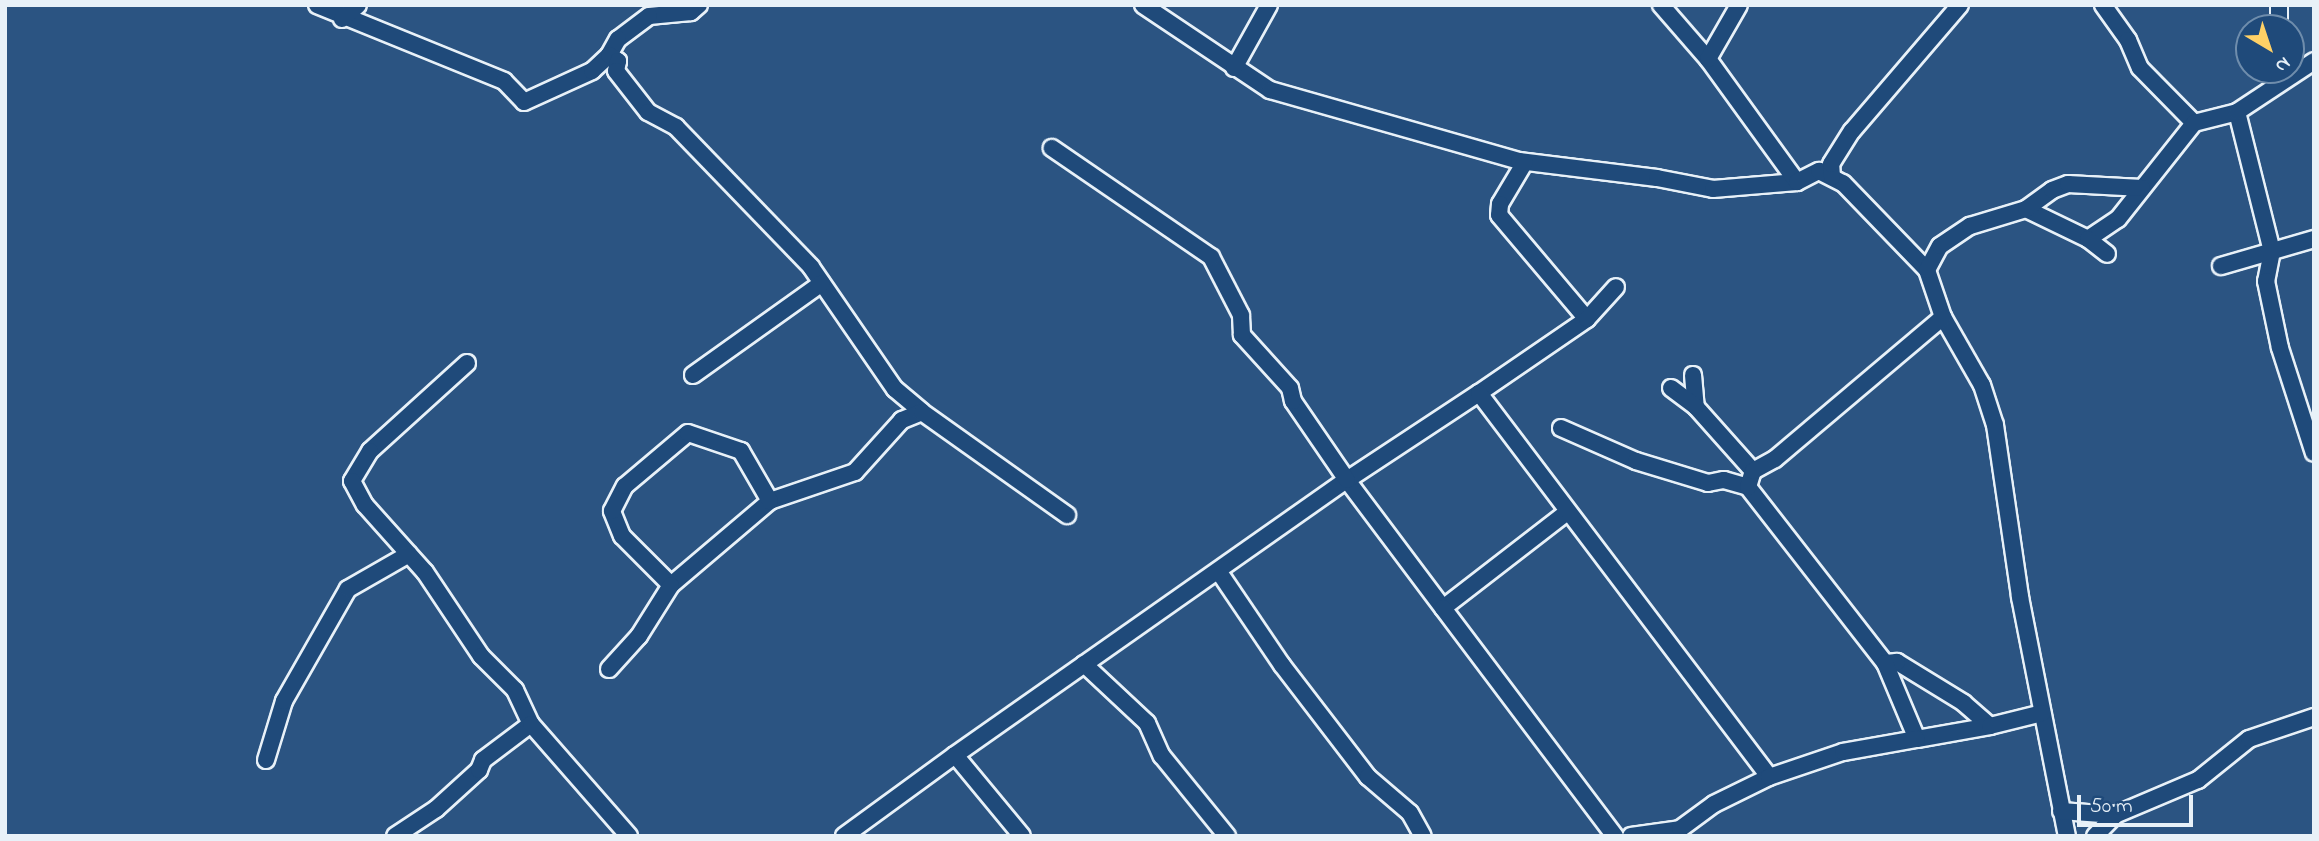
<!DOCTYPE html>
<style>
body{margin:0}
#map{position:relative;width:2319px;height:841px;overflow:hidden;background:#2b5482;font-family:"Indie Flower",sans-serif}
div>[style]{position:absolute}
.roads{filter:drop-shadow(2px 0 #e8f1f8) drop-shadow(-2px 0 #e8f1f8) drop-shadow(0 2px #e8f1f8) drop-shadow(0 -2px #e8f1f8)}
.minor>*{height:16px;margin:-8px;padding:0 8px;transform-origin:8px;border-radius:8px;background:#1f4a7a}
span{translate:-50% -50%;white-space:nowrap;text-align:center;line-height:1.15;-webkit-text-stroke:5px #1f4a7a;paint-order:stroke}
.frame{position:absolute;inset:0;border:7px solid #e8f1f8;pointer-events:none}
.north{position:absolute;left:2235px;top:14px;width:70px;height:70px;box-sizing:border-box;background:#1f4a7a;border:2px solid #6f8dac;border-radius:50%;rotate:141deg;font-size:19px;font-weight:700;line-height:28px;text-align:center;color:#e8f1f8}
.north::after{content:'';display:block;margin:auto;width:24px;height:32px;background:#ffd166;clip-path:polygon(50% 0,100% 100%,50% 72%,0 100%)}
.scale{position:absolute;left:2077px;top:795px;width:116px;height:32px;box-sizing:border-box;border:4px solid #e8f1f8;border-top:0;padding-left:9px;font-size:21px;line-height:24px;white-space:nowrap;color:#e8f1f8;-webkit-text-stroke:5px #1f4a7a;paint-order:stroke}
</style>
<div id="map">
<div class="roads">
<div class="minor">
<i style="left:317px;top:5px;width:202px;rotate:22.1deg"></i>
<i style="left:504px;top:81px;width:29px;rotate:46deg"></i>
<i style="left:524px;top:102px;width:75px;rotate:-24.5deg"></i>
<i style="left:592px;top:71px;width:23px;rotate:-43deg"></i>
<i style="left:699px;top:5px;width:11px;rotate:139deg"></i>
<i style="left:691px;top:12px;width:42px;rotate:174.6deg"></i>
<i style="left:649px;top:16px;width:39px;rotate:143deg"></i>
<i style="left:618px;top:39px;width:18px;rotate:119deg"></i>
<i style="left:609px;top:55px;width:11px;rotate:34deg"></i>
<i style="left:618px;top:61px;width:10px;rotate:101deg"></i>
<i style="left:616px;top:71px;width:52px;rotate:52deg"></i>
<i style="left:648px;top:112px;width:32px;rotate:28deg"></i>
<i style="left:676px;top:127px;width:194px;rotate:46deg"></i>
<i style="left:811px;top:267px;width:148px;rotate:55.5deg"></i>
<i style="left:895px;top:389px;width:35px;rotate:40deg"></i>
<i style="left:922px;top:412px;width:22px;rotate:158deg"></i>
<i style="left:902px;top:420px;width:70px;rotate:132.1deg"></i>
<i style="left:855px;top:472px;width:90px;rotate:161.2deg"></i>
<i style="left:770px;top:501px;width:130px;rotate:139.7deg"></i>
<i style="left:671px;top:585px;width:69px;rotate:-135deg"></i>
<i style="left:622px;top:536px;width:27px;rotate:-112deg"></i>
<i style="left:612px;top:511px;width:28px;rotate:-63deg"></i>
<i style="left:625px;top:486px;width:82px;rotate:-40.1deg"></i>
<i style="left:688px;top:433px;width:56px;rotate:18.8deg"></i>
<i style="left:741px;top:451px;width:58px;rotate:59.9deg"></i>
<i style="left:1143px;top:5px;width:153px;rotate:33.8deg"></i>
<i style="left:1270px;top:90px;width:259px;rotate:15.9deg"></i>
<i style="left:1519px;top:161px;width:139px;rotate:7deg"></i>
<i style="left:1657px;top:178px;width:57px;rotate:11.1deg"></i>
<i style="left:1713px;top:189px;width:84px;rotate:-4.8deg"></i>
<i style="left:1661px;top:5px;width:72px;rotate:49deg"></i>
<i style="left:1708px;top:59px;width:152px;rotate:54.1deg"></i>
<i style="left:1797px;top:182px;width:25px;rotate:-27deg"></i>
<i style="left:1819px;top:171px;width:27px;rotate:27deg"></i>
<i style="left:1843px;top:183px;width:121px;rotate:46deg"></i>
<i style="left:1927px;top:270px;width:50px;rotate:71.2deg"></i>
<i style="left:1943px;top:317px;width:78px;rotate:60.2deg"></i>
<i style="left:1982px;top:385px;width:42px;rotate:72deg"></i>
<i style="left:1995px;top:425px;width:174px;rotate:81.7deg"></i>
<i style="left:2020px;top:597px;width:244px;rotate:78.9deg"></i>
<i style="left:2103px;top:5px;width:43px;rotate:54.5deg"></i>
<i style="left:2128px;top:40px;width:30px;rotate:67deg"></i>
<i style="left:2140px;top:68px;width:77px;rotate:45.5deg"></i>
<i style="left:342px;top:19px;width:21px;rotate:-41deg"></i>
<i style="left:2279px;top:28px;width:23px;rotate:-90deg"></i>
<i style="left:1708px;top:59px;width:62px;rotate:-60.1deg"></i>
<i style="left:1234px;top:68px;width:72px;rotate:-60.9deg"></i>
<i style="left:2237px;top:112px;width:143px;rotate:75.9deg"></i>
<i style="left:2272px;top:251px;width:31px;rotate:101deg"></i>
<i style="left:2266px;top:281px;width:68px;rotate:78.2deg"></i>
<i style="left:2280px;top:348px;width:110px;rotate:72.1deg"></i>
<i style="left:1525px;top:162px;width:49px;rotate:120.8deg"></i>
<i style="left:1500px;top:204px;width:11px;rotate:95deg"></i>
<i style="left:1499px;top:215px;width:136px;rotate:49.8deg"></i>
<i style="left:1832px;top:177px;width:13px;rotate:-94deg"></i>
<i style="left:1831px;top:164px;width:39px;rotate:-58deg"></i>
<i style="left:1852px;top:131px;width:166px;rotate:-49.4deg"></i>
<i style="left:2026px;top:209px;width:69px;rotate:25.8deg"></i>
<i style="left:2088px;top:239px;width:36px;rotate:-34deg"></i>
<i style="left:2118px;top:219px;width:122px;rotate:-51.6deg"></i>
<i style="left:2194px;top:123px;width:44px;rotate:-14.3deg"></i>
<i style="left:2237px;top:112px;width:92px;rotate:-33.5deg"></i>
<i style="left:2088px;top:239px;width:24px;rotate:38deg"></i>
<i style="left:2221px;top:266px;width:97px;rotate:-16.2deg"></i>
<i style="left:1927px;top:270px;width:27px;rotate:-62deg"></i>
<i style="left:1940px;top:246px;width:36px;rotate:-34deg"></i>
<i style="left:1970px;top:226px;width:59px;rotate:-16.9deg"></i>
<i style="left:2026px;top:209px;width:32px;rotate:-36deg"></i>
<i style="left:2052px;top:190px;width:17px;rotate:-21deg"></i>
<i style="left:2068px;top:184px;width:74px;rotate:3.1deg"></i>
<i style="left:467px;top:363px;width:131px;rotate:137.8deg"></i>
<i style="left:370px;top:451px;width:35px;rotate:121deg"></i>
<i style="left:352px;top:481px;width:27px;rotate:62deg"></i>
<i style="left:365px;top:505px;width:90px;rotate:48.2deg"></i>
<i style="left:425px;top:572px;width:101px;rotate:56.3deg"></i>
<i style="left:481px;top:656px;width:48px;rotate:45deg"></i>
<i style="left:515px;top:690px;width:38px;rotate:65deg"></i>
<i style="left:693px;top:375px;width:158px;rotate:-35.5deg"></i>
<i style="left:1693px;top:375px;width:32px;rotate:85deg"></i>
<i style="left:1696px;top:407px;width:86px;rotate:48.3deg"></i>
<i style="left:1671px;top:388px;width:31px;rotate:37deg"></i>
<i style="left:1479px;top:393px;width:131px;rotate:-34.4deg"></i>
<i style="left:1587px;top:319px;width:43px;rotate:-47.8deg"></i>
<i style="left:922px;top:412px;width:178px;rotate:35.4deg"></i>
<i style="left:1561px;top:428px;width:82px;rotate:23.7deg"></i>
<i style="left:1636px;top:461px;width:75px;rotate:17deg"></i>
<i style="left:1708px;top:483px;width:16px;rotate:-11deg"></i>
<i style="left:1724px;top:480px;width:25px;rotate:16deg"></i>
<i style="left:1566px;top:513px;width:155px;rotate:142.3deg"></i>
<i style="left:1443px;top:608px;width:160px;rotate:-126.9deg"></i>
<i style="left:1347px;top:480px;width:158px;rotate:-33.4deg"></i>
<i style="left:1479px;top:393px;width:481px;rotate:52.9deg"></i>
<i style="left:1219px;top:572px;width:112px;rotate:55.9deg"></i>
<i style="left:1282px;top:665px;width:141px;rotate:52.5deg"></i>
<i style="left:1368px;top:777px;width:55px;rotate:40.6deg"></i>
<i style="left:1410px;top:813px;width:26px;rotate:61deg"></i>
<i style="left:1443px;top:608px;width:286px;rotate:53deg"></i>
<i style="left:1885px;top:663px;width:223px;rotate:-127.9deg"></i>
<i style="left:1748px;top:487px;width:17px;rotate:-73deg"></i>
<i style="left:1753px;top:471px;width:25px;rotate:-29deg"></i>
<i style="left:1775px;top:459px;width:220px;rotate:-40.2deg"></i>
<i style="left:1084px;top:664px;width:86px;rotate:43.1deg"></i>
<i style="left:1147px;top:723px;width:36px;rotate:66deg"></i>
<i style="left:1162px;top:756px;width:103px;rotate:50.9deg"></i>
<i style="left:609px;top:669px;width:45px;rotate:-47.7deg"></i>
<i style="left:639px;top:636px;width:60px;rotate:-57.9deg"></i>
<i style="left:1990px;top:726px;width:35px;rotate:-139deg"></i>
<i style="left:1964px;top:703px;width:79px;rotate:-148.5deg"></i>
<i style="left:1897px;top:662px;width:12px;rotate:175deg"></i>
<i style="left:1885px;top:663px;width:82px;rotate:67.2deg"></i>
<i style="left:1917px;top:739px;width:74px;rotate:-10.1deg"></i>
<i style="left:1990px;top:726px;width:54px;rotate:-14deg"></i>
<i style="left:955px;top:755px;width:479px;rotate:-35.1deg"></i>
<i style="left:1347px;top:480px;width:96px;rotate:-124.4deg"></i>
<i style="left:1293px;top:401px;width:13px;rotate:-103deg"></i>
<i style="left:1290px;top:388px;width:72px;rotate:-132.2deg"></i>
<i style="left:1242px;top:335px;width:20px;rotate:-93deg"></i>
<i style="left:1241px;top:315px;width:65px;rotate:-117.3deg"></i>
<i style="left:1211px;top:257px;width:193px;rotate:-145.6deg"></i>
<i style="left:266px;top:760px;width:62px;rotate:-73deg"></i>
<i style="left:284px;top:701px;width:129px;rotate:-60.3deg"></i>
<i style="left:348px;top:589px;width:70px;rotate:-29.8deg"></i>
<i style="left:2061px;top:811px;width:54px;rotate:4.2deg"></i>
<i style="left:2115px;top:815px;width:90px;rotate:-22.9deg"></i>
<i style="left:2198px;top:780px;width:65px;rotate:-38.8deg"></i>
<i style="left:2249px;top:739px;width:69px;rotate:-18.7deg"></i>
<i style="left:395px;top:836px;width:49px;rotate:-33.4deg"></i>
<i style="left:436px;top:809px;width:58px;rotate:-42.2deg"></i>
<i style="left:479px;top:770px;width:11px;rotate:-68deg"></i>
<i style="left:483px;top:760px;width:60px;rotate:-36.9deg"></i>
<i style="left:531px;top:724px;width:149px;rotate:48.8deg"></i>
<i style="left:844px;top:836px;width:137px;rotate:-36.1deg"></i>
<i style="left:955px;top:755px;width:105px;rotate:50.4deg"></i>
<i style="left:1631px;top:836px;width:49px;rotate:-8.1deg"></i>
<i style="left:1680px;top:829px;width:42px;rotate:-36.3deg"></i>
<i style="left:1714px;top:804px;width:61px;rotate:-26.1deg"></i>
<i style="left:1769px;top:777px;width:78px;rotate:-18.7deg"></i>
<i style="left:1843px;top:752px;width:75px;rotate:-10deg"></i>
<i style="left:2095px;top:836px;width:29px;rotate:-46deg"></i>
</div>
</div>
<div class="frame"></div>
<div class="north">N</div>
<div class="scale">50 m</div>
</div>
